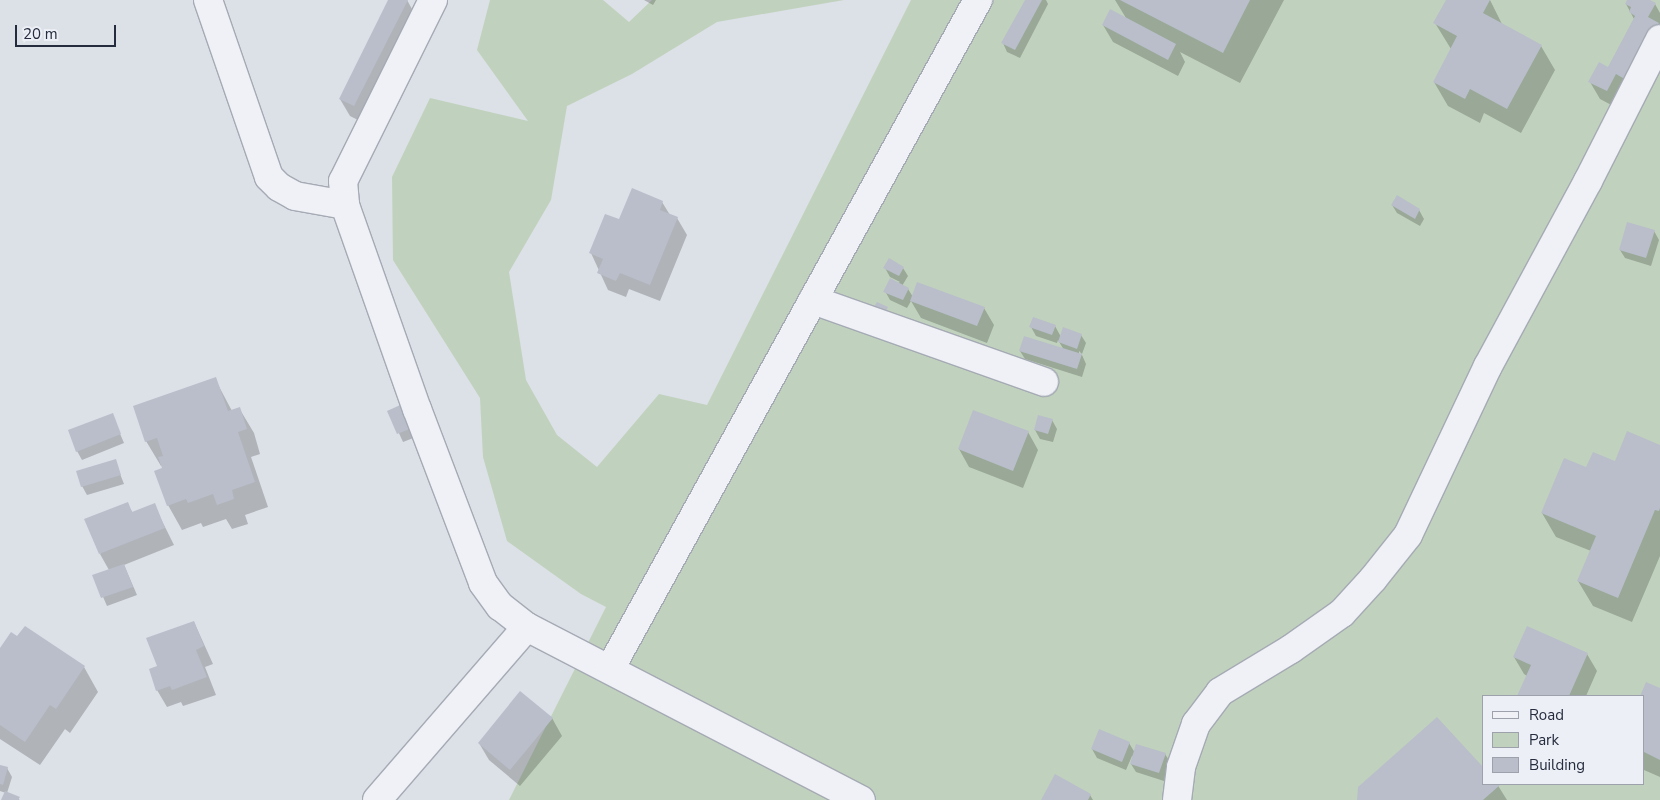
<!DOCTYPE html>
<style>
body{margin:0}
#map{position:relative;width:1660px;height:800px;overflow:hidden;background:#dce0e7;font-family:"Nunito Sans",sans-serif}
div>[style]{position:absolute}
.green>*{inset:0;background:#c0d2bd}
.shadow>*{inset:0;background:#0003}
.building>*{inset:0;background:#b9beca}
.roads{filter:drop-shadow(1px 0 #a5aab4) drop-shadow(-1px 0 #a5aab4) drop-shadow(0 1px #a5aab4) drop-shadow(0 -1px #a5aab4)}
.minor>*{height:28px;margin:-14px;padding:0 14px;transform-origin:14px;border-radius:14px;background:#eff1f6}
span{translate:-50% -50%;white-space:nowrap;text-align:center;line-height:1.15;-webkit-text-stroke:4.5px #eceff5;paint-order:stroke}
.legend{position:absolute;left:1482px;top:695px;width:162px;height:90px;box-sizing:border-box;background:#eceff5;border:1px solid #9ca1ac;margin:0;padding:6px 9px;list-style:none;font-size:15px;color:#252c3e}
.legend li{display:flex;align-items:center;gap:10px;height:25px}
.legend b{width:25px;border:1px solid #9ca1ac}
.scale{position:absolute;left:15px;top:25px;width:101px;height:22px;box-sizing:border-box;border:2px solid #252c3e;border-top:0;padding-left:6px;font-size:15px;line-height:18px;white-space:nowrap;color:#252c3e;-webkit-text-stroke:4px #eceff5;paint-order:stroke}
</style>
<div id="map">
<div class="green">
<i style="clip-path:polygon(evenodd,490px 0,603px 0,629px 22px,652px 0,844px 0,717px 22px,632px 74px,567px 106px,551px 200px,509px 272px,526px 380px,557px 435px,597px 467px,659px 394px,707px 405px,911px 0,1660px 0,1660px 800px,509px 800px,606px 607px,581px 594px,507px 541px,483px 457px,480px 398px,393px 260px,392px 177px,430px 98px,528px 121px,477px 50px,490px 0,1484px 696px,1644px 696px,1644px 784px,1484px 784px,1484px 696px)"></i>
</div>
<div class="shadow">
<i style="clip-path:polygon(389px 0,407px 0,417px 18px,364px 123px,350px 116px,340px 99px)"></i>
<i style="clip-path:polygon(644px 0,656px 0,653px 5px)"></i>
<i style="clip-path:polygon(1026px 0,1046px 0,1048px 4px,1020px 58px,1007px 52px,1003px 43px)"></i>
<i style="clip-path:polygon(1115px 0,1284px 0,1240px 83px,1180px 52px,1185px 62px,1178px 76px,1113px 42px,1103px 25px,1126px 18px)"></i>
<i style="clip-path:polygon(1447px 0,1490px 0,1503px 26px,1541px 46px,1555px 70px,1521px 133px,1484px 113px,1480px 123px,1448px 106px,1434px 82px,1451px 49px,1435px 23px)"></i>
<i style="clip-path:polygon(1628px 0,1648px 0,1655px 4px,1660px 13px,1660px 56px,1617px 108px,1600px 99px,1590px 82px,1608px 68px,1634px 19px,1626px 4px)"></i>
<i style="clip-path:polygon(662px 202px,670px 215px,677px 218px,687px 235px,660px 301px,629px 289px,626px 297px,608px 290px,591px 253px,619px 221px)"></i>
<i style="clip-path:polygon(1392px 205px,1419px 210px,1424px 219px,1420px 226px,1397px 213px)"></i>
<i style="clip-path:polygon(1654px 231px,1659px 240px,1651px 266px,1625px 258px,1620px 250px)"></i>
<i style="clip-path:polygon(885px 268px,903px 268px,908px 276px,902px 286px,908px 289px,913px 297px,984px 308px,994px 325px,987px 343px,921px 318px,911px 301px,907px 308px,890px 300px,885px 291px,900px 282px,890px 277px)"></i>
<i style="clip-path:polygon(1055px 326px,1061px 337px,1081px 335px,1086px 343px,1082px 354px,1079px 351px,1079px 355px,1082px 355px,1086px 364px,1082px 377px,1025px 359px,1020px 351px,1064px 350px,1058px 340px,1057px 343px,1036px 336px,1031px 327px)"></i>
<i style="clip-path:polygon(215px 379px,232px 411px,239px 408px,254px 433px,260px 454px,251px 457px,268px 507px,245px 515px,248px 524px,232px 529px,226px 519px,203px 527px,201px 523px,182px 530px,168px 505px,162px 465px,161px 466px,146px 441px)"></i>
<i style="clip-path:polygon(389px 411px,421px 435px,403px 442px)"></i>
<i style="clip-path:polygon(112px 415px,124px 443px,82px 460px,77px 451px)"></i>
<i style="clip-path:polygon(1052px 420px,1057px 429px,1053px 442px,1040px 439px,1035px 430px)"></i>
<i style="clip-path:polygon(1028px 432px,1038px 450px,1023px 488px,969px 467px,959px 449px)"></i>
<i style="clip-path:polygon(1660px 447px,1660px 556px,1632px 622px,1593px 606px,1578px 581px,1591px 551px,1556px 537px,1542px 513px,1587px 469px,1615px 463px)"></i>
<i style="clip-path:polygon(115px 461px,124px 484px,87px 495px,82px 486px)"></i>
<i style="clip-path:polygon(127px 504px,133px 513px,154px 505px,174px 545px,124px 565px,137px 595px,107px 606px,94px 576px,109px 570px,100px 554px)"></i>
<i style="clip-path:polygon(194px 622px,213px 664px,205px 667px,216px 695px,183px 706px,181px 702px,167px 707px,157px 690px)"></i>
<i style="clip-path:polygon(0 651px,84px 667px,98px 692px,70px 733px,65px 729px,40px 765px,0 739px)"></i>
<i style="clip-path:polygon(1587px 654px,1597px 671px,1586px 696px,1518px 696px,1527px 676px,1524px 674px,1514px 657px)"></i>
<i style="clip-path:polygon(1647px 684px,1660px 690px,1660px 777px,1644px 770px,1644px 696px,1641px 696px)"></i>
<i style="clip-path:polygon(552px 718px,562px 736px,520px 786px,489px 760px,479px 743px)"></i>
<i style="clip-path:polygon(1129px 743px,1135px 753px,1165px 754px,1170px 762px,1164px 781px,1136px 772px,1131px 764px,1134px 756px,1132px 756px,1126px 770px,1097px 758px,1092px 749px)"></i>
<i style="clip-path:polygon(0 766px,7px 768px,12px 777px,7px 793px,20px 800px,3px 800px,6px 793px,0 791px)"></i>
<i style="clip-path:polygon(1484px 784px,1497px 784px,1507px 800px,1358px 800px)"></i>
<i style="clip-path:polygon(1090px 795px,1093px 800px,1042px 800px)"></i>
</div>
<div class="building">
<i style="clip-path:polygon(388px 0,408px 0,354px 106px,339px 99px)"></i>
<i style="clip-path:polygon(1025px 0,1042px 0,1015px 50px,1001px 43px)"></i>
<i style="clip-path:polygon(1120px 0,1250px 0,1223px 53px)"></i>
<i style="clip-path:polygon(1446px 0,1490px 0,1483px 13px,1542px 45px,1507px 109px,1470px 89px,1465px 99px,1433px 82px,1457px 36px,1433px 23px)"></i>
<i style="clip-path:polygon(1627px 0,1650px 0,1656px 3px,1648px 17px,1659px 23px,1628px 81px,1616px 74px,1607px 91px,1588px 82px,1599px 62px,1608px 67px,1635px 16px,1629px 12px,1631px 7px,1625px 4px)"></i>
<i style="clip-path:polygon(1110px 9px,1176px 44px,1168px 60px,1102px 25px)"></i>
<i style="clip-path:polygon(632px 188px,663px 201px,660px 210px,678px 217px,650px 285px,620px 273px,616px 281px,597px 273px,603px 259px,589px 253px,605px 214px,619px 219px)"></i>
<i style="clip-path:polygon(1397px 195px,1420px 209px,1415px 219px,1391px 205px)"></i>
<i style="clip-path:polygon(1627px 222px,1655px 230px,1646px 258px,1619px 250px)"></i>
<i style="clip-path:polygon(889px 258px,904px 267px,899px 276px,883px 268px)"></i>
<i style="clip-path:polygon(890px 278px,909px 288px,903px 300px,883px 292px)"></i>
<i style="clip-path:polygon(917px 282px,985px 307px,977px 326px,910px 301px)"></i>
<i style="clip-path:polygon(877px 302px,888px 307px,882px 319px,870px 313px)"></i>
<i style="clip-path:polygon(1033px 317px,1056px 325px,1052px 335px,1029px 327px)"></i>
<i style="clip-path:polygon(1063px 327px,1082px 334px,1077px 349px,1058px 342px)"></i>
<i style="clip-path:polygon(1024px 336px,1082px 354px,1077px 369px,1019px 351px)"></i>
<i style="clip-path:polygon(216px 377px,228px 411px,240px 407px,247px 429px,238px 432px,255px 482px,232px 490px,234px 499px,217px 505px,213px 494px,188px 503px,186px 499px,167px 506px,154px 471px,162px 468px,158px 457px,163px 456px,157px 438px,145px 442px,133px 406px)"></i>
<i style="clip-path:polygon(407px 402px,417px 426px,397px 434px,387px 411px)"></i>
<i style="clip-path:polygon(973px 410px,1029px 431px,1013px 471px,958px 449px)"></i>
<i style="clip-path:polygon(113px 413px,121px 434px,76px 452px,68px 430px)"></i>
<i style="clip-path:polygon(1038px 415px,1053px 419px,1048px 434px,1034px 430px)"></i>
<i style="clip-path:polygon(1627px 431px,1660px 445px,1660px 508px,1659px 511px,1655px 510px,1618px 598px,1577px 581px,1596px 536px,1541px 513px,1564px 458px,1586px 467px,1593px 452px,1615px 461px)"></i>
<i style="clip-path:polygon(116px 459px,121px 475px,81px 487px,76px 471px)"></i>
<i style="clip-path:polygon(128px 502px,132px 512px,155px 503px,165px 528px,99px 554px,84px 519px)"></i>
<i style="clip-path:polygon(124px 564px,133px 587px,101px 598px,92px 575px)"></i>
<i style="clip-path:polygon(194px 621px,204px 646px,196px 650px,207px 677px,172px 690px,170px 686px,156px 691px,149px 669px,157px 666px,146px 638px)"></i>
<i style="clip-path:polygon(25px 626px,85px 666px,56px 709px,50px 705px,25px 742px,0 725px,0 648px,11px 632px,17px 636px)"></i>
<i style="clip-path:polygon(1527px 626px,1588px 653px,1569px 696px,1517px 696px,1531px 665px,1513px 657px)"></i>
<i style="clip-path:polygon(1646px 682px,1660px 688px,1660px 760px,1644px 752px,1644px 696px,1640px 696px)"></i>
<i style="clip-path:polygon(520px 691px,553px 718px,510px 770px,478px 743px)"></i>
<i style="clip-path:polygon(1437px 717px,1484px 768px,1484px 784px,1500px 785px,1483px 800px,1357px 800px,1358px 787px)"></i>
<i style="clip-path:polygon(1099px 729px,1130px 742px,1122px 762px,1091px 749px)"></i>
<i style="clip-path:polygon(1136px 744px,1166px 753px,1159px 773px,1130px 764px)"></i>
<i style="clip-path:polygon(0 765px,8px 767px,3px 785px,0 784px)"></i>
<i style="clip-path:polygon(1055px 774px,1091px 794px,1088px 800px,1041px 800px)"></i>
<i style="clip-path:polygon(5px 791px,20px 797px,18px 800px,1px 800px)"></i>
</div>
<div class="roads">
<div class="minor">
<i style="left:208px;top:0;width:187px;rotate:71deg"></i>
<i style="left:269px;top:177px;width:14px;rotate:45deg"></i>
<i style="left:279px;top:187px;width:18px;rotate:29deg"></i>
<i style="left:295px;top:196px;width:51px;rotate:10.2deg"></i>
<i style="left:433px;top:0;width:202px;rotate:116.4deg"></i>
<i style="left:343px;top:181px;width:24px;rotate:85deg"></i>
<i style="left:345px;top:205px;width:216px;rotate:70.6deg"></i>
<i style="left:417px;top:409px;width:186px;rotate:69.2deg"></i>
<i style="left:483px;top:583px;width:29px;rotate:54deg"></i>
<i style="left:500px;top:606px;width:34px;rotate:38deg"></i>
<i style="left:527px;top:627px;width:376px;rotate:27.4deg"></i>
<i style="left:813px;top:300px;width:245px;rotate:19.5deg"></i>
<i style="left:610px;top:669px;width:764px;rotate:-61.19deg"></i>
<i style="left:377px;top:800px;width:229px;rotate:-49.1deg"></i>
<i style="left:1177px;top:800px;width:33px;rotate:-83deg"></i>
<i style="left:1181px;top:767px;width:46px;rotate:-70.8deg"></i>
<i style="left:1196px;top:724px;width:40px;rotate:-53deg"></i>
<i style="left:1220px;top:692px;width:83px;rotate:-31.2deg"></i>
<i style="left:1291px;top:649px;width:62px;rotate:-35.2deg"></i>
<i style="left:1342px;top:613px;width:46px;rotate:-47.6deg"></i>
<i style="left:1373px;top:579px;width:56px;rotate:-51.5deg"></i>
<i style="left:1408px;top:535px;width:187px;rotate:-64.7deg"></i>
<i style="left:1488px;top:366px;width:210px;rotate:-61.6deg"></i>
<i style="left:1588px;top:181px;width:159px;rotate:-63.1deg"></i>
</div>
</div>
<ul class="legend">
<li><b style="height:6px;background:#eff1f6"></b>Road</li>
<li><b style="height:14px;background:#c0d2bd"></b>Park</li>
<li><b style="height:14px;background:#b9beca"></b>Building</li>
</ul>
<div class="scale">20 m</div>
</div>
